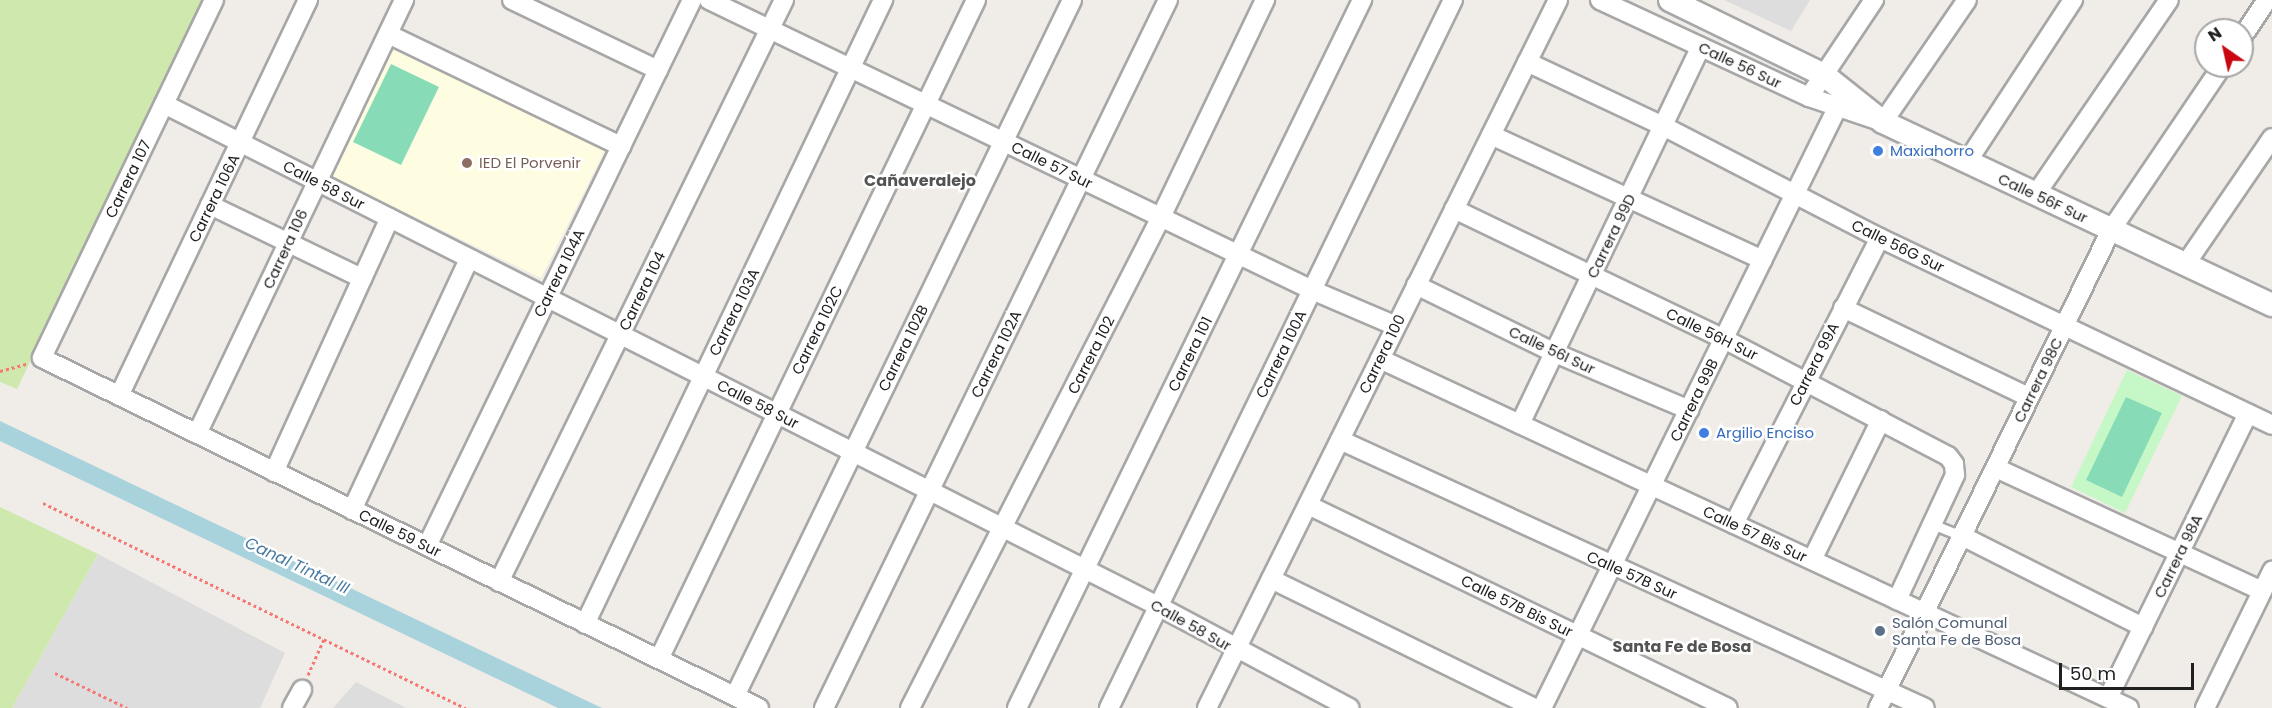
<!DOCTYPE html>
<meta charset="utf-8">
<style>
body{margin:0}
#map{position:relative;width:2272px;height:708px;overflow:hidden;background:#f0ece7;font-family:Poppins,sans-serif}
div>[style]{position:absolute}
.residential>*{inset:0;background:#dedddd}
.education>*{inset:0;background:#fefde2}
.grass>*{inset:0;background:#cee8ae}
.park>*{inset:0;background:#c6f8c7}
.pitch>*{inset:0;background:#87dcb7}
.water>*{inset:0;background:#a9d3dc}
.path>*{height:3px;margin-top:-1.5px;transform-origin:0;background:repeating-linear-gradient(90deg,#f67872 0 3px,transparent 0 6px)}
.roads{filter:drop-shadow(2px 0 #a7a7a7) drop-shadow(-2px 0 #a7a7a7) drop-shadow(0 2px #a7a7a7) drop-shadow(0 -2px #a7a7a7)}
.service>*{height:9px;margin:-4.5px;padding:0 4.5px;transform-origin:4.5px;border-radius:4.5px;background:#fff}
.minor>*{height:18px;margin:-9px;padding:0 9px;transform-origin:9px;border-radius:9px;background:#fff}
.tertiary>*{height:22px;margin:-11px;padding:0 11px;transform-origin:11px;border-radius:11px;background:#fff}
.dots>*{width:16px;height:16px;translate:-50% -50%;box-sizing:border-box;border:3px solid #fff;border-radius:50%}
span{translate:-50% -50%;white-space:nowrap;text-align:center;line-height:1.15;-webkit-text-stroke:5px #fff;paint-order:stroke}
.street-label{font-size:15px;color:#202020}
.shop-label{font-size:15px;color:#366cbe}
.left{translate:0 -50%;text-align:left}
.education-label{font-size:15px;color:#785e54}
.service-label{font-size:15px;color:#4e5e75}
.neighbourhood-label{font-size:16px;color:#535353;font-weight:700}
.water-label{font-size:16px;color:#48789e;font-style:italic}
.north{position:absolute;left:2194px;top:18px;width:60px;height:60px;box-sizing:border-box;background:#fff;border:2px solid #a6a6a6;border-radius:50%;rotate:326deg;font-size:16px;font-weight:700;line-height:24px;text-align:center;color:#202020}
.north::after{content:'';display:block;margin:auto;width:21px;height:27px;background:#ca0611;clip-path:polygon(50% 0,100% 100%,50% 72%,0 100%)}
.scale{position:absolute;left:2059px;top:663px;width:135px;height:27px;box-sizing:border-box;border:3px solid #202020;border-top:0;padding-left:8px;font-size:18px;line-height:21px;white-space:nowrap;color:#202020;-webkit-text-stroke:4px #fff;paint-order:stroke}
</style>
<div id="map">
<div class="residential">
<i style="clip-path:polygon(1724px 0,1810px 0,1791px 31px)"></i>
<i style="clip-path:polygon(98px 554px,285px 653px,260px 708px,12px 708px)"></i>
<i style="clip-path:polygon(356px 682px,406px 708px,333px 708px)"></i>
</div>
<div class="education">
<i style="clip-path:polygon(394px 47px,605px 150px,541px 278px,330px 176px)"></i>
</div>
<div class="grass">
<i style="clip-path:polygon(0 0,203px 0,17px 389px,0 382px)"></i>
<i style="clip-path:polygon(0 507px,98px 554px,12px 708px,0 708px)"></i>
</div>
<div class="park">
<i style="clip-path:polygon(2127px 370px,2182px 396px,2125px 513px,2071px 487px)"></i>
</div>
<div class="pitch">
<i style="clip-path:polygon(391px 64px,439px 87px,401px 165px,353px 142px)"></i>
<i style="clip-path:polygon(2126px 397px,2162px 413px,2122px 497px,2086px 480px)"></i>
</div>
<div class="water">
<i style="clip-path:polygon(0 421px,602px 708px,558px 708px,0 441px)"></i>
</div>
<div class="path">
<i style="left:0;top:371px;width:28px;rotate:-15deg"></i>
<i style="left:43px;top:503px;width:470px;rotate:25.9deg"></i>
<i style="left:55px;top:673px;width:80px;rotate:25.9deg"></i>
<i style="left:308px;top:675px;width:39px;rotate:-66deg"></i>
</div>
<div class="roads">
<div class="service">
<i style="left:1932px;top:524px;width:32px;rotate:22deg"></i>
</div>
<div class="minor">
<i style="left:214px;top:0;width:397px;rotate:115.7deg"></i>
<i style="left:42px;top:358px;width:798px;rotate:26.02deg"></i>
<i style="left:512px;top:0;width:162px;rotate:25.6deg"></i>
<i style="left:709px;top:0;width:669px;rotate:25.68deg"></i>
<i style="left:1312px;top:290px;width:91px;rotate:23.2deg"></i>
<i style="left:1600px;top:0;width:230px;rotate:24.9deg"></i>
<i style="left:1809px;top:97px;width:78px;rotate:18.7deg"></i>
<i style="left:1883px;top:122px;width:148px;rotate:-55.5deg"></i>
<i style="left:388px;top:34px;width:259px;rotate:25.7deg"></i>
<i style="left:2242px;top:37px;width:45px;rotate:-56deg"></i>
<i style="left:1527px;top:62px;width:150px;rotate:25.2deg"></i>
<i style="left:1663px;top:126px;width:244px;rotate:27.3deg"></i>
<i style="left:1880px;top:238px;width:434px;rotate:25.5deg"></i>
<i style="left:1809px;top:97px;width:117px;rotate:-56.2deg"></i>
<i style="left:164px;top:104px;width:1114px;rotate:26.8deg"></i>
<i style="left:1158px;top:606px;width:217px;rotate:28deg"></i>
<i style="left:1491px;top:135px;width:299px;rotate:24.7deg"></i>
<i style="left:1967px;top:162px;width:194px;rotate:-56.8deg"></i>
<i style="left:2036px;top:194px;width:235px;rotate:-55.6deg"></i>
<i style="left:210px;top:205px;width:169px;rotate:25.7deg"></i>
<i style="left:1454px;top:209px;width:300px;rotate:25.7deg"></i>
<i style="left:1724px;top:339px;width:253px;rotate:27.6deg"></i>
<i style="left:1948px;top:456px;width:10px;rotate:53deg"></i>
<i style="left:1954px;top:464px;width:11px;rotate:85deg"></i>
<i style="left:1955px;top:475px;width:138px;rotate:114.9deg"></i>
<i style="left:2185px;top:265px;width:154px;rotate:-55.6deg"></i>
<i style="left:1416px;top:285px;width:155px;rotate:26.1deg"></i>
<i style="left:1555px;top:353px;width:146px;rotate:23deg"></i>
<i style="left:1843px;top:308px;width:206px;rotate:25.6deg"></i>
<i style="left:1380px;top:359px;width:826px;rotate:24.98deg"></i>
<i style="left:119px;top:396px;width:439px;rotate:-64.5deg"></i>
<i style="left:1520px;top:424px;width:418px;rotate:-64.4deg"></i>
<i style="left:197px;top:434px;width:481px;rotate:-64.5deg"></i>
<i style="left:1340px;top:440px;width:643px;rotate:24.61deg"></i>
<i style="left:1996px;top:468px;width:293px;rotate:24.8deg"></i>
<i style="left:274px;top:472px;width:279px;rotate:-65.5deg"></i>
<i style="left:1308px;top:505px;width:466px;rotate:25.8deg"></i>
<i style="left:352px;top:510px;width:277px;rotate:-65deg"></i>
<i style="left:1734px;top:524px;width:321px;rotate:-63deg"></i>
<i style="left:1962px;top:536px;width:203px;rotate:26.7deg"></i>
<i style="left:427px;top:546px;width:607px;rotate:-64.11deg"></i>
<i style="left:1812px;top:560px;width:156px;rotate:-63.8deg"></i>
<i style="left:1271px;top:579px;width:293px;rotate:26.1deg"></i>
<i style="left:499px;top:582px;width:648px;rotate:-63.91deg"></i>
<i style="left:585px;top:624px;width:692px;rotate:-64.47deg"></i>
<i style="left:659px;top:659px;width:731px;rotate:-64.31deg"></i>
<i style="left:735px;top:696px;width:773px;rotate:-64.16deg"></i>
<i style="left:2108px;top:698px;width:317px;rotate:-63.8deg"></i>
<i style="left:292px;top:708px;width:21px;rotate:-61deg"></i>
<i style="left:824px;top:708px;width:787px;rotate:-64.09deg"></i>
<i style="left:910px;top:708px;width:551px;rotate:-62.92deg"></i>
<i style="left:1161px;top:217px;width:241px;rotate:-64.4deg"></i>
<i style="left:1017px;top:708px;width:788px;rotate:-64.02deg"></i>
<i style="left:1109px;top:708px;width:787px;rotate:-64.09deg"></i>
<i style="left:1207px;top:708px;width:790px;rotate:-63.63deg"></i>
<i style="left:1542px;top:708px;width:686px;rotate:-63.81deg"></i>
<i style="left:1878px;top:708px;width:532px;rotate:-64.01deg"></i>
<i style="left:2111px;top:230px;width:198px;rotate:-55.9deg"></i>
<i style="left:2205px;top:708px;width:153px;rotate:-63.9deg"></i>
</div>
<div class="tertiary">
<i style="left:1670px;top:0;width:171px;rotate:26deg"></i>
<i style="left:1824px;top:75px;width:75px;rotate:38.5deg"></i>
<i style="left:1883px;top:122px;width:430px;rotate:25.2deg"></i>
</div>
</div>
<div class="dots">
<i style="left:1878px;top:151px;background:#3f7fe0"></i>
<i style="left:467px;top:163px;background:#8d6e63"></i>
<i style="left:1704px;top:433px;background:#3f7fe0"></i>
<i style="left:1880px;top:631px;background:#5c6f8a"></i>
</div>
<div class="street-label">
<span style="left:1740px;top:65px;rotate:25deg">Calle 56 Sur</span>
<span style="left:1052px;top:165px;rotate:26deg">Calle 57 Sur</span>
<span style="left:128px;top:179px;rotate:-64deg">Carrera 107</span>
<span style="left:324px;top:185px;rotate:27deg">Calle 58 Sur</span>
<span style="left:214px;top:198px;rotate:-64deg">Carrera 106A</span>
<span style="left:2043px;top:198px;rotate:25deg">Calle 56F Sur</span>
<span style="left:1611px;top:236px;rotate:-64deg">Carrera 99D</span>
<span style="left:1898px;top:246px;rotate:26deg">Calle 56G Sur</span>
<span style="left:285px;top:249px;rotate:-65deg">Carrera 106</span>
<span style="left:559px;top:273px;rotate:-64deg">Carrera 104A</span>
<span style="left:642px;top:291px;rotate:-64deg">Carrera 104</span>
<span style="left:734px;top:312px;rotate:-64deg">Carrera 103A</span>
<span style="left:817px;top:330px;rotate:-64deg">Carrera 102C</span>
<span style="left:1712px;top:334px;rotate:26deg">Calle 56H Sur</span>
<span style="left:903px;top:348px;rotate:-64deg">Carrera 102B</span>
<span style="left:1552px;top:350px;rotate:25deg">Calle 56I Sur</span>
<span style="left:996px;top:354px;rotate:-64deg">Carrera 102A</span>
<span style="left:1190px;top:354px;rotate:-64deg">Carrera 101</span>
<span style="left:1281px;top:354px;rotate:-64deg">Carrera 100A</span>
<span style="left:1382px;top:354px;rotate:-64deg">Carrera 100</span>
<span style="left:1091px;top:355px;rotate:-63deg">Carrera 102</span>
<span style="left:1814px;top:364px;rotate:-63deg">Carrera 99A</span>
<span style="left:2038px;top:380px;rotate:-64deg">Carrera 98C</span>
<span style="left:1694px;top:400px;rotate:-64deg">Carrera 99B</span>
<span style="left:758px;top:404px;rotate:27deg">Calle 58 Sur</span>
<span style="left:400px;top:533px;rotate:26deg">Calle 59 Sur</span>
<span style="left:1755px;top:534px;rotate:25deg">Calle 57 Bis Sur</span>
<span style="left:2178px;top:556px;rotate:-64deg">Carrera 98A</span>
<span style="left:1632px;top:575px;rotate:24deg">Calle 57B Sur</span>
<span style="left:1517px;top:606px;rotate:26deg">Calle 57B Bis Sur</span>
<span style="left:1191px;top:625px;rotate:29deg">Calle 58 Sur</span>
</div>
<div class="shop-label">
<span class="left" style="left:1890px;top:151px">Maxiahorro</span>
<span class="left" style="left:1716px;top:433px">Argilio Enciso</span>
</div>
<div class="education-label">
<span class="left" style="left:479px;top:163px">IED El Porvenir</span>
</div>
<div class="service-label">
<span class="left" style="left:1892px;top:631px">Salón Comunal<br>Santa Fe de Bosa</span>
</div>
<div class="neighbourhood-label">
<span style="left:920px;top:181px">Cañaveralejo</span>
<span style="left:1682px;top:647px">Santa Fe de Bosa</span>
</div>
<div class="water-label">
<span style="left:297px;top:566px;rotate:25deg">Canal Tintal III</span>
</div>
<div class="north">N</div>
<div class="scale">50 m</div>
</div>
